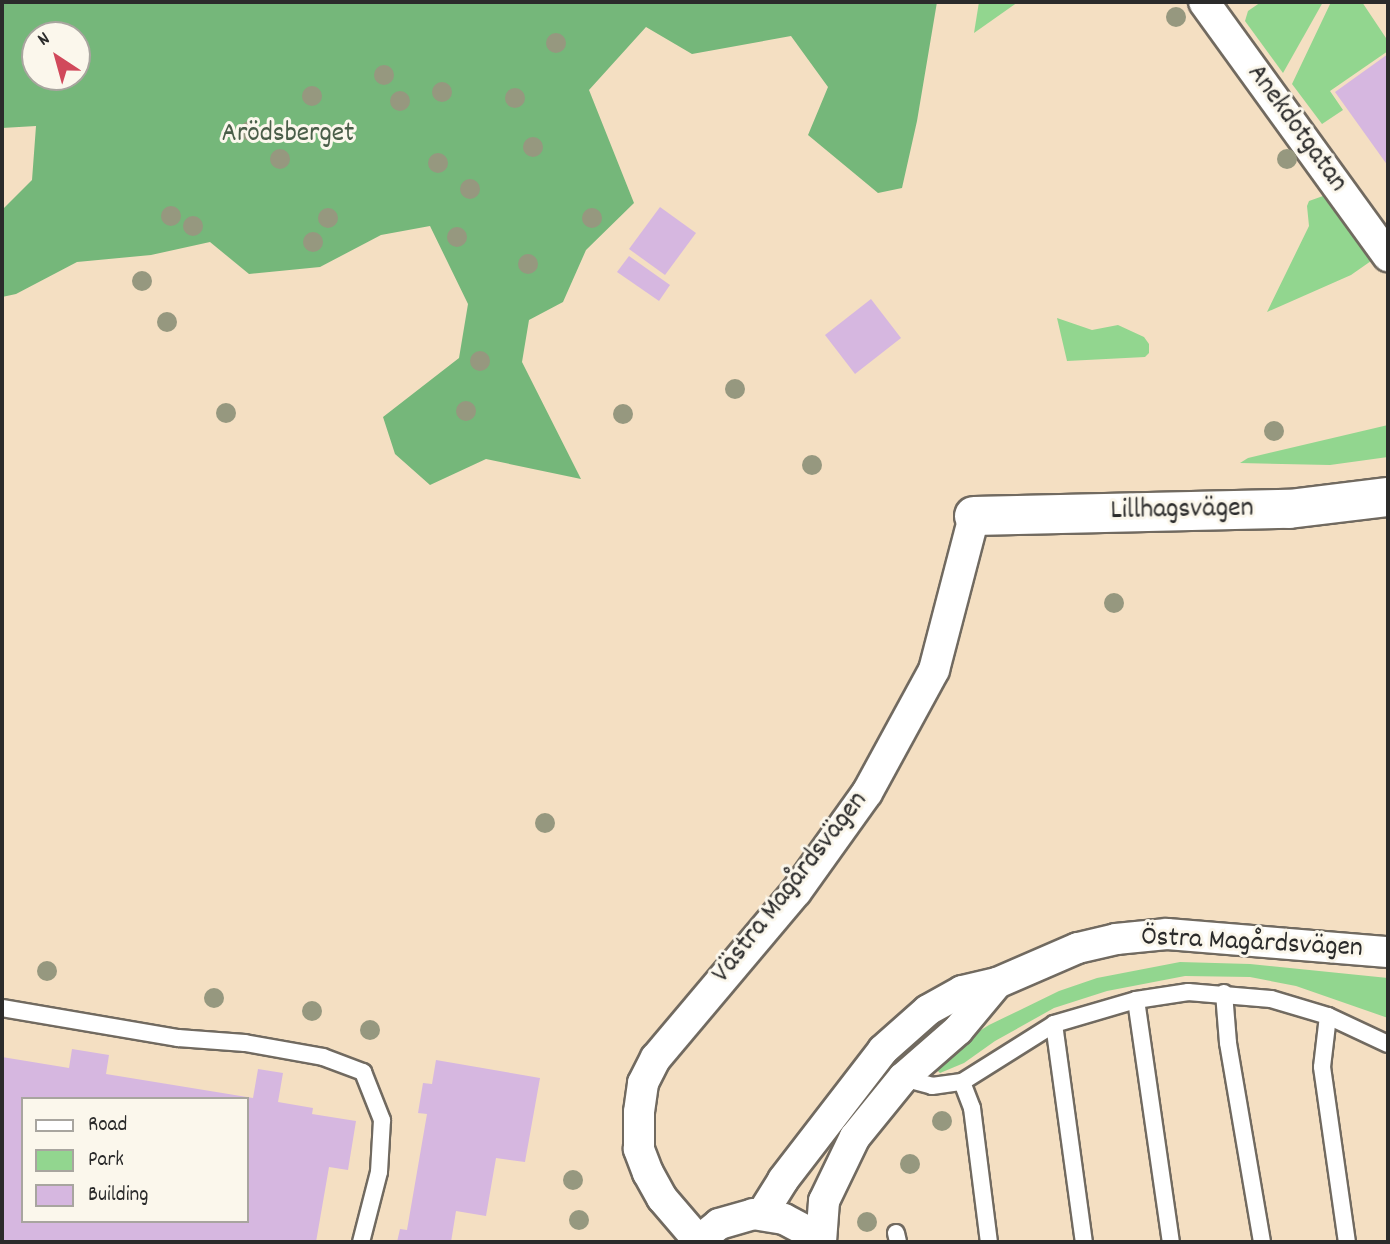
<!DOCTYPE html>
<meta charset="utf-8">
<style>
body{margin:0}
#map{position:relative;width:1390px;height:1244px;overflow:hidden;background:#f4dfc2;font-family:Dekko,sans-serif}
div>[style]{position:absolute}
.green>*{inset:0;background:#92d68f}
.forest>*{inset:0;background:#75b77a}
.building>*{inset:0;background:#d6b7e0}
.roads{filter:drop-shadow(2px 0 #716a60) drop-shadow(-2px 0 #716a60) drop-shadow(0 2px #716a60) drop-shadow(0 -2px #716a60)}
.lane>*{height:16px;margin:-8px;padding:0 8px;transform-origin:8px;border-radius:8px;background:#fff}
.street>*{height:30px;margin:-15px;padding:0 15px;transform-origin:15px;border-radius:15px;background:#fff}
.secondary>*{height:38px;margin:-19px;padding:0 19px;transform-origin:19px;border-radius:19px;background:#fff}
.trees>*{width:20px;height:20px;margin:-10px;border-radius:50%;background:#96987f}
span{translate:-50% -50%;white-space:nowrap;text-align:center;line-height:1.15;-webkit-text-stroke:6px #fbf7ec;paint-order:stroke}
.street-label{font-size:28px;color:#2b2b2b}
.park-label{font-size:28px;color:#4a5e49}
.frame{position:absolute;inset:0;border:4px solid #2b2b2b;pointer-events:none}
.legend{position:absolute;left:21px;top:1097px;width:228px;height:126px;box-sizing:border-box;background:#fbf7ec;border:2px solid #a8a59f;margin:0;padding:9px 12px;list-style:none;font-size:21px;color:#2b2b2b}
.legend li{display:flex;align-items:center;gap:14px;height:35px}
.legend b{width:35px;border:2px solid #a8a59f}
.north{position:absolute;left:21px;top:21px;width:70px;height:70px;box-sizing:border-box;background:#fbf7ec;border:2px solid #a8a59f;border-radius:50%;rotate:324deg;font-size:19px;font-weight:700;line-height:28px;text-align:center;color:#2b2b2b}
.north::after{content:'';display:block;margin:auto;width:24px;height:32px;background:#d1495b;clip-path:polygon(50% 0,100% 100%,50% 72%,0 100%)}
</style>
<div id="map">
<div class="green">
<i style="clip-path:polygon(979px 2px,1018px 2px,974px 33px)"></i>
<i style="clip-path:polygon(1261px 2px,1323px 2px,1283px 73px,1245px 21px,1248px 11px)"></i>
<i style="clip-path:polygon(1331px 2px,1362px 2px,1388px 41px,1388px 51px,1330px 91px,1343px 110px,1322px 124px,1292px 84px)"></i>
<i style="clip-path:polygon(1323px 196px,1371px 261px,1351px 275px,1267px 312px,1309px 226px,1307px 206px,1309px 201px)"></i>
<i style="clip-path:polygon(1057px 318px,1092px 330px,1118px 325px,1144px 337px,1149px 344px,1149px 353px,1145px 357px,1067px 361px)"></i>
<i style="clip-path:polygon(1388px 425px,1388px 457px,1330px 465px,1240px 463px,1248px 458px)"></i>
<i style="clip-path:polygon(1180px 962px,1250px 964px,1388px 978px,1388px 1018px,1296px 986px,1250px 977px,1185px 976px,1107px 991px,1054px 1008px,995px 1041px,964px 1063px,940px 1073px,933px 1066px,956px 1046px,989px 1025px,1059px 991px,1097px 978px)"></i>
</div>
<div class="forest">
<i style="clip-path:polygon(evenodd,2px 2px,937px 2px,917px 121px,902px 188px,878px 193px,808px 135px,828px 87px,791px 36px,692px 54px,646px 27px,589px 90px,634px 203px,586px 250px,563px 302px,529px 320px,522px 362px,581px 479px,486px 459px,430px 485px,395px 454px,383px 417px,459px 358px,468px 304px,430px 226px,381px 235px,320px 267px,249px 274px,210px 242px,151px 255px,77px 262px,16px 294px,2px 297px,2px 210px,32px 180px,36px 126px,2px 128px,2px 2px,35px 35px,77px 35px,77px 77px,35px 77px,35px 35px)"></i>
</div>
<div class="building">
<i style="clip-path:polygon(1388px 54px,1388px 166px,1335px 92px)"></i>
<i style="clip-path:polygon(660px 207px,696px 233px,665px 275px,629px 249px)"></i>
<i style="clip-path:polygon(629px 256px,670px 285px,659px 301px,617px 272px)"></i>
<i style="clip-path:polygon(871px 299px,901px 338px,855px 374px,825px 335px)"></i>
<i style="clip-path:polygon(evenodd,72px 1049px,109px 1055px,106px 1074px,253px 1098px,258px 1069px,283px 1073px,278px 1102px,313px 1108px,312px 1114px,356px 1121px,348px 1170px,329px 1167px,316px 1242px,2px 1242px,2px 1057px,69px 1068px,72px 1049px,23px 1099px,247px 1099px,247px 1221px,23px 1221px,23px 1099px)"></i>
<i style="clip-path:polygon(436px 1060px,540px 1078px,525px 1162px,496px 1158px,486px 1216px,456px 1211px,451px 1242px,397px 1242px,400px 1229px,407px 1230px,427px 1114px,418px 1113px,423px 1083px,432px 1084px)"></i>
</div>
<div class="roads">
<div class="lane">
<i style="left:1224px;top:993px;width:50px;rotate:85.4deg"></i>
<i style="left:1228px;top:1043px;width:202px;rotate:80.3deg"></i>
<i style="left:1136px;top:1000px;width:245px;rotate:81.8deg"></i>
<i style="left:2px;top:1008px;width:179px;rotate:9.7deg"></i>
<i style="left:178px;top:1038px;width:67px;rotate:4.3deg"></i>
<i style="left:245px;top:1043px;width:79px;rotate:10.2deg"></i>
<i style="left:323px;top:1057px;width:43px;rotate:20.6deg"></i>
<i style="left:363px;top:1072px;width:52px;rotate:68.4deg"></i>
<i style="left:382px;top:1120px;width:52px;rotate:93.3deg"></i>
<i style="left:379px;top:1172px;width:72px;rotate:104.4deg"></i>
<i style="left:1328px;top:1016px;width:51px;rotate:96.7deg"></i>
<i style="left:1322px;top:1067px;width:177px;rotate:81.9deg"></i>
<i style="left:1054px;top:1024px;width:220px;rotate:82.2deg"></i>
<i style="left:903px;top:1078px;width:30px;rotate:15deg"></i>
<i style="left:932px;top:1086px;width:30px;rotate:-8deg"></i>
<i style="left:962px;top:1082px;width:109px;rotate:-32.2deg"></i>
<i style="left:1054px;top:1024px;width:85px;rotate:-16.3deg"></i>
<i style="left:1136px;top:1000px;width:53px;rotate:-8.7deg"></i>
<i style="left:1188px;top:992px;width:83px;rotate:4.8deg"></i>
<i style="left:1271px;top:999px;width:59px;rotate:16.6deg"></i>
<i style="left:1328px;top:1016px;width:66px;rotate:25deg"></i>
<i style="left:962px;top:1082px;width:28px;rotate:69deg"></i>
<i style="left:972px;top:1108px;width:135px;rotate:82.8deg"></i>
<i style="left:896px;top:1233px;width:9px;rotate:77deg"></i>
</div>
<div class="street">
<i style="left:1204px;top:2px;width:314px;rotate:54.1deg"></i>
<i style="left:762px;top:1214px;width:40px;rotate:-58deg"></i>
<i style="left:783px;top:1180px;width:164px;rotate:-52.4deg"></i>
<i style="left:883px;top:1050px;width:60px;rotate:-41.6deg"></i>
<i style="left:928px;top:1010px;width:39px;rotate:-29deg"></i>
<i style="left:962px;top:991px;width:36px;rotate:-13deg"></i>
<i style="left:997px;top:983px;width:88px;rotate:-23.4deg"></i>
<i style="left:1078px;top:948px;width:39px;rotate:-13deg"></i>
<i style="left:1116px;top:939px;width:51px;rotate:-5.6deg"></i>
<i style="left:1167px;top:934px;width:222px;rotate:4.7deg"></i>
<i style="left:698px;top:1240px;width:55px;rotate:-130.6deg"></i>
<i style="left:662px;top:1198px;width:29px;rotate:-119deg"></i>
<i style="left:648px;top:1173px;width:26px;rotate:-111deg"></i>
<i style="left:639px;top:1149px;width:37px;rotate:-90deg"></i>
<i style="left:639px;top:1112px;width:29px;rotate:-82deg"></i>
<i style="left:643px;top:1083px;width:28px;rotate:-63deg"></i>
<i style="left:656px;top:1058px;width:217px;rotate:-49.9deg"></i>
<i style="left:796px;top:892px;width:122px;rotate:-54.4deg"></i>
<i style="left:867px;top:793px;width:140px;rotate:-61.4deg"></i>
<i style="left:934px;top:670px;width:159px;rotate:-75.4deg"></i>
<i style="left:697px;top:1242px;width:28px;rotate:-39deg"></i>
<i style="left:719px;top:1224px;width:35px;rotate:-16deg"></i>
<i style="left:753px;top:1214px;width:31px;rotate:9deg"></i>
<i style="left:784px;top:1219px;width:24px;rotate:28deg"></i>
<i style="left:805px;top:1230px;width:17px;rotate:45deg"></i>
<i style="left:821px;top:1242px;width:41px;rotate:-85.8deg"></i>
<i style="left:824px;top:1201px;width:71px;rotate:-64.2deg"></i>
<i style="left:855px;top:1137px;width:76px;rotate:-50.9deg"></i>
<i style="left:903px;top:1078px;width:73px;rotate:-41.1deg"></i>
<i style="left:958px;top:1030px;width:61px;rotate:-50.3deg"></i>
</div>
<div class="secondary">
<i style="left:974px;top:516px;width:315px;rotate:-1.3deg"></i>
<i style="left:1289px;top:509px;width:100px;rotate:-6.9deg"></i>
</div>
</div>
<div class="trees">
<i style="left:1176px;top:17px"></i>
<i style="left:556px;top:43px"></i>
<i style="left:384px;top:75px"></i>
<i style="left:442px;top:92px"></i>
<i style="left:312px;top:96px"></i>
<i style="left:515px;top:98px"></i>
<i style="left:400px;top:101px"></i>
<i style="left:250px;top:131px"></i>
<i style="left:533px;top:147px"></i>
<i style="left:280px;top:159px"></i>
<i style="left:1287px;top:159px"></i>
<i style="left:438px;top:163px"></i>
<i style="left:470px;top:189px"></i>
<i style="left:171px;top:216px"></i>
<i style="left:328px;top:218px"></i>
<i style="left:592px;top:218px"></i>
<i style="left:193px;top:226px"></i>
<i style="left:457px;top:237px"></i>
<i style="left:313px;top:242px"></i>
<i style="left:528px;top:264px"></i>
<i style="left:142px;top:281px"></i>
<i style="left:167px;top:322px"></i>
<i style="left:480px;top:361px"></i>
<i style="left:735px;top:389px"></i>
<i style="left:466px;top:411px"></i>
<i style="left:226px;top:413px"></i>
<i style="left:623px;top:414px"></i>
<i style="left:1274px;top:431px"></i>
<i style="left:812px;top:465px"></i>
<i style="left:1114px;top:603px"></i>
<i style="left:545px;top:823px"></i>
<i style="left:47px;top:971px"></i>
<i style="left:214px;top:998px"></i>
<i style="left:312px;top:1011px"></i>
<i style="left:370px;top:1030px"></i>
<i style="left:942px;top:1121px"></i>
<i style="left:910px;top:1164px"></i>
<i style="left:573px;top:1180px"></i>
<i style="left:579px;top:1220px"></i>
<i style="left:867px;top:1222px"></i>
</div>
<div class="street-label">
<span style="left:1296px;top:129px;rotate:54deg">Anekdotgatan</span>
<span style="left:1182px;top:511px;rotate:-1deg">Lillhagsvägen</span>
<span style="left:791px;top:888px;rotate:-52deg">Västra Magårdsvägen</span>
<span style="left:1252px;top:944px;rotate:3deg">Östra Magårdsvägen</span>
</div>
<div class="park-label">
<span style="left:288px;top:135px">Arödsberget</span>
</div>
<div class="frame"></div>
<ul class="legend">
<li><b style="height:9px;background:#fff"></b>Road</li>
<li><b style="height:19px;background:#92d68f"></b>Park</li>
<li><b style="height:19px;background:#d6b7e0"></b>Building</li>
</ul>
<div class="north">N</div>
</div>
